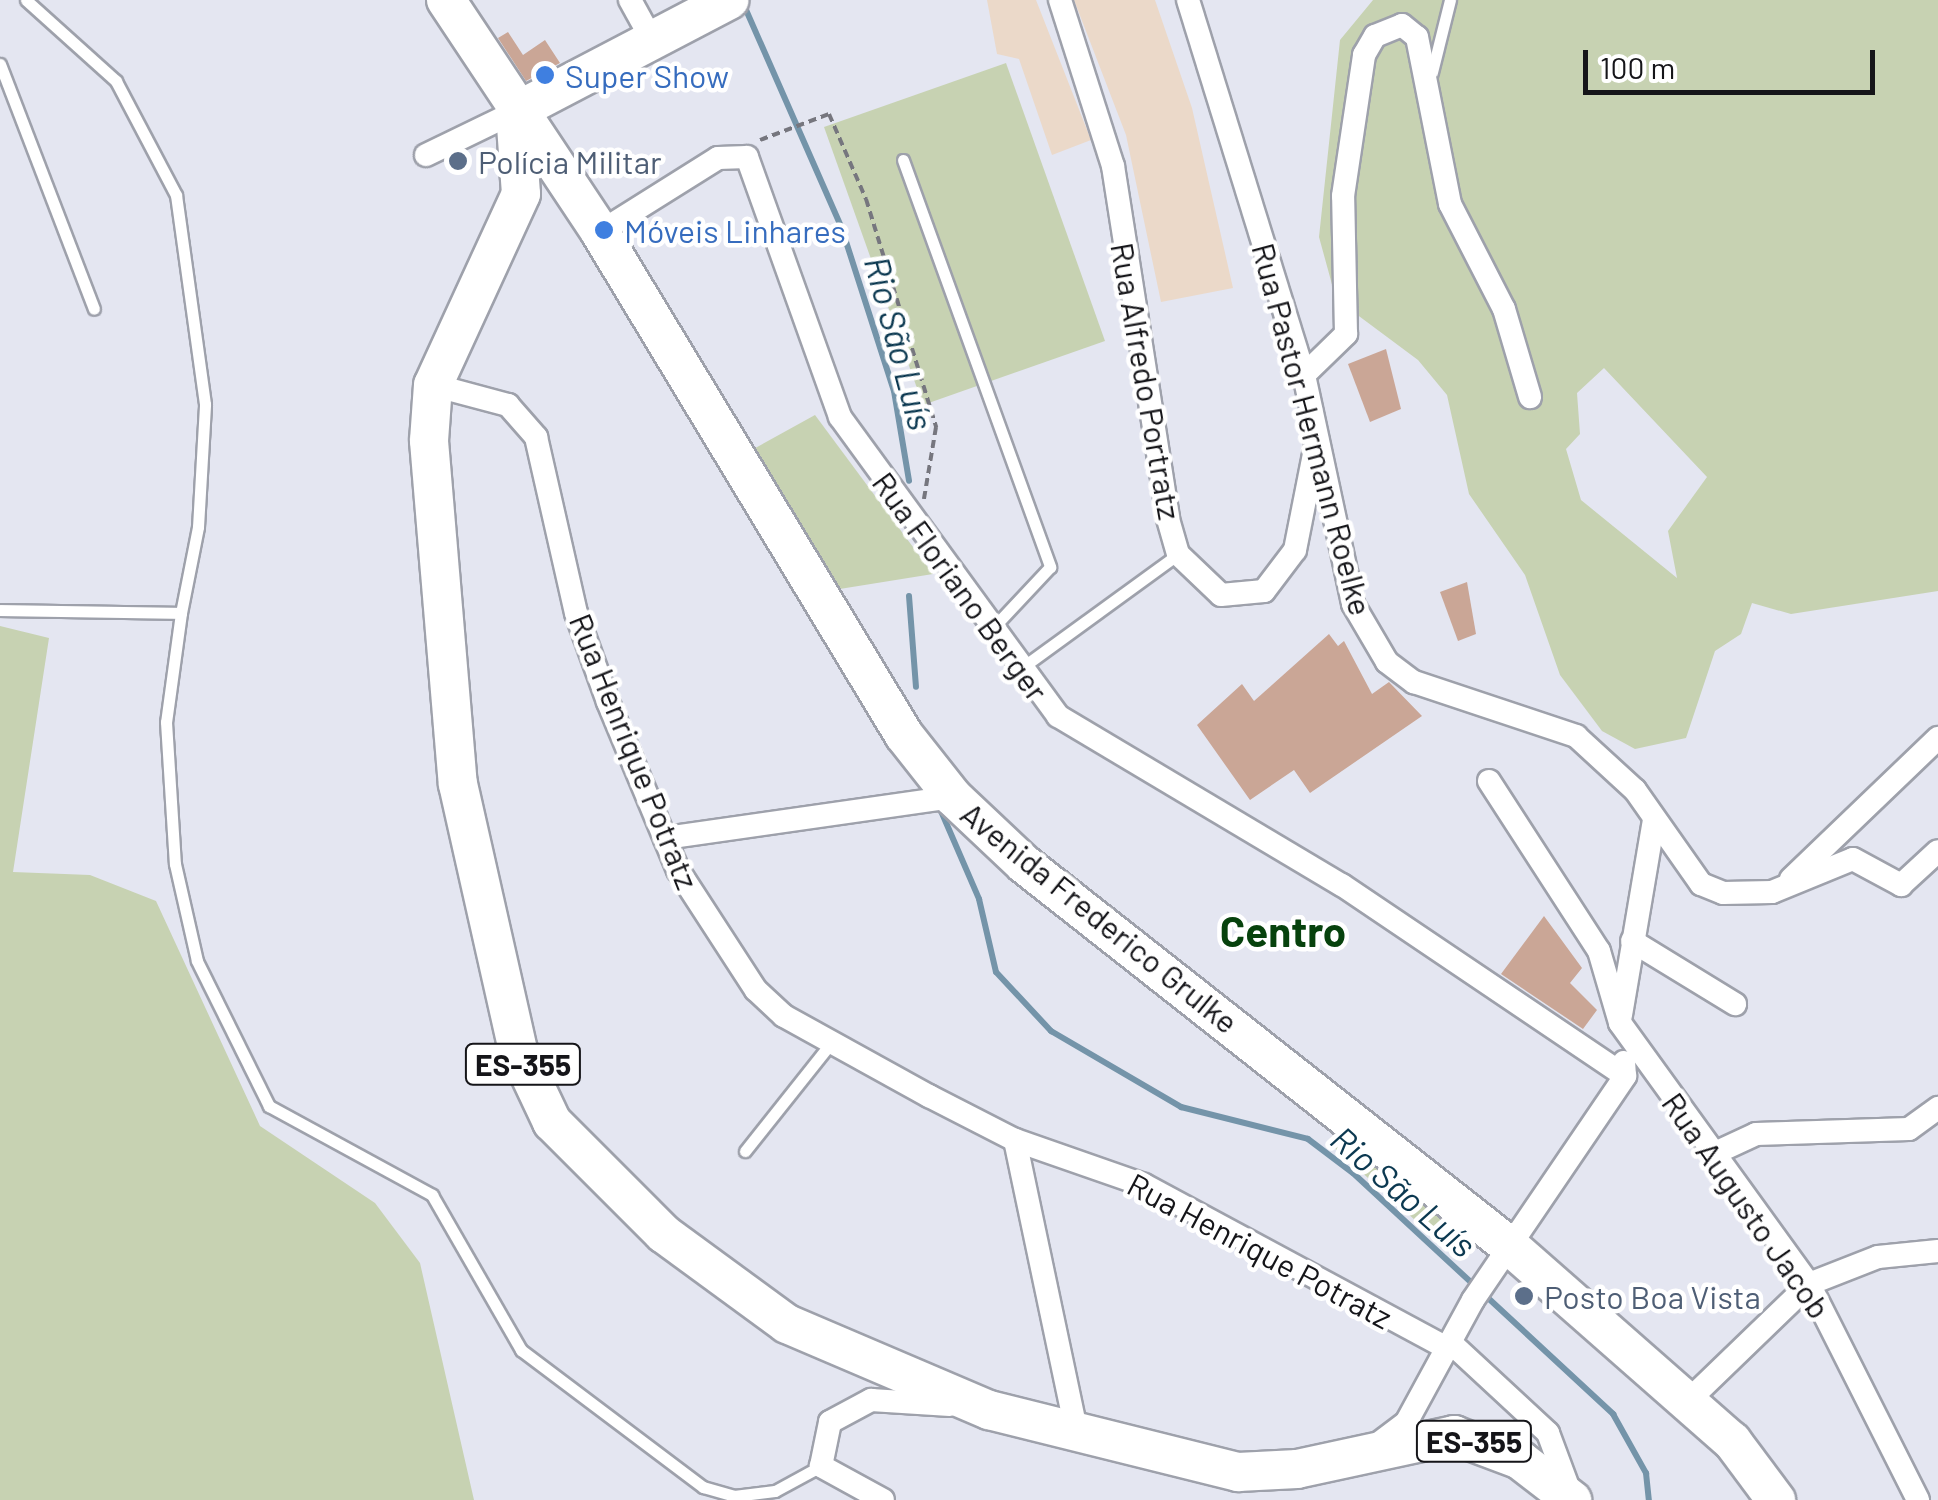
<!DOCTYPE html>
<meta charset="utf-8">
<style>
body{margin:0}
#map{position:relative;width:1938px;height:1500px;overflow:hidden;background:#e4e6f1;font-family:Barlow,sans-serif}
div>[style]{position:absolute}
.education>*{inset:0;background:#ebd9c9}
.green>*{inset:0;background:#c7d2b2}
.stream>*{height:6px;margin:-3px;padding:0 3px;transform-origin:3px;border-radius:3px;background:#7494a9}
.building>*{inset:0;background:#caa696}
.path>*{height:4px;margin-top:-2px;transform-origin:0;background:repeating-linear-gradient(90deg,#76767e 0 8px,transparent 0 13px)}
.roads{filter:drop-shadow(2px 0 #9ea1ab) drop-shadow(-2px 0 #9ea1ab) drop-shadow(0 2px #9ea1ab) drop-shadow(0 -2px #9ea1ab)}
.service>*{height:11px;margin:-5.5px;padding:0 5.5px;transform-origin:5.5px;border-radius:5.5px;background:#fff}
.minor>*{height:22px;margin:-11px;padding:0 11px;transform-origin:11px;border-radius:11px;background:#fff}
.primary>*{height:38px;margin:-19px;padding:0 19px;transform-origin:19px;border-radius:19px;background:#fff}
.dots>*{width:28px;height:28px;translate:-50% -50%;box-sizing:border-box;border:5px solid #fff;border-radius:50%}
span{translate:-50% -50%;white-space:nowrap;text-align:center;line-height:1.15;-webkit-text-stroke:9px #fff;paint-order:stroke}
.shield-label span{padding:2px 8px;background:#fff;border:2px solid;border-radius:8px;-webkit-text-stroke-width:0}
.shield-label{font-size:30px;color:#151519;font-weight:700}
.shop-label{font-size:32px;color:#366cbe}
.left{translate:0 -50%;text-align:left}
.service-label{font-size:32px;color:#4e5e75}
.street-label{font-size:32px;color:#151519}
.water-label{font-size:35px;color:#0b3850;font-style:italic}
.district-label{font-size:42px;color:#07420d;font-weight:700}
.scale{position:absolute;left:1583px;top:50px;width:292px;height:45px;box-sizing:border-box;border:5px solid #151519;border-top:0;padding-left:12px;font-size:30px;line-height:35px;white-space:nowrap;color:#151519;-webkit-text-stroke:8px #fff;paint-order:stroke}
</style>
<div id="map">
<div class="education">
<i style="clip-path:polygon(987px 0,1036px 0,1091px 140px,1052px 155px,1019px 59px,997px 54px)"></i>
<i style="clip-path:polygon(1074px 0,1155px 0,1192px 108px,1233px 288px,1161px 302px,1126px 135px)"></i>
</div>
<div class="green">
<i style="clip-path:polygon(evenodd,1373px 0,1938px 0,1938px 591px,1791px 614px,1752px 603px,1741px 634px,1715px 651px,1686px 738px,1635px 749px,1602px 731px,1560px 675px,1525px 575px,1469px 494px,1447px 395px,1418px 360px,1336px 299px,1319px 237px,1340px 40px,1373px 0,1604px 368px,1707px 477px,1668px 531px,1677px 578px,1581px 500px,1566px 449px,1580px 434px,1577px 393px,1604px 368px)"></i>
<i style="clip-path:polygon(1006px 63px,1105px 341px,923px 405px,824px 127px)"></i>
<i style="clip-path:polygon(815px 415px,933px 574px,821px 592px,739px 457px)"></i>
<i style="clip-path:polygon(0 626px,49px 638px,13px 872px,90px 875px,156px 901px,260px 1126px,375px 1203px,420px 1263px,474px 1500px,0 1500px)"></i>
<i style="clip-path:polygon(1347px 1139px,1468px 1232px,1454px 1255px,1329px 1143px)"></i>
</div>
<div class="stream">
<i style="left:743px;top:3px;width:244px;rotate:66.3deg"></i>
<i style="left:841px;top:226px;width:173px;rotate:72.2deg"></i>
<i style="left:894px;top:391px;width:91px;rotate:80.5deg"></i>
<i style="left:909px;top:596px;width:91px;rotate:85.6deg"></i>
<i style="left:941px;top:811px;width:96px;rotate:66.6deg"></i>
<i style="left:979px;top:899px;width:75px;rotate:76.9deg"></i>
<i style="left:996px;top:972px;width:81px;rotate:47deg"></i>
<i style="left:1051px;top:1031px;width:151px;rotate:30.3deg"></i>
<i style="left:1181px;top:1107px;width:131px;rotate:14.1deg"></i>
<i style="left:1308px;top:1139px;width:56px;rotate:37.1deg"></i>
<i style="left:1353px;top:1173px;width:355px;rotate:42.8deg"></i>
<i style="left:1613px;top:1414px;width:68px;rotate:60.8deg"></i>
<i style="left:1646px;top:1473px;width:27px;rotate:84deg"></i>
</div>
<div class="building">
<i style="clip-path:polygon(508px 32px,523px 55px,545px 40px,560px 63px,526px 81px,498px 38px)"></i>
<i style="clip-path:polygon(1386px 349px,1401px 409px,1370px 422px,1348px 364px)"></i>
<i style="clip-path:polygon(1467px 582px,1476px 634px,1458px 641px,1440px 592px)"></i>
<i style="clip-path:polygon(1329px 634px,1338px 646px,1344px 641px,1372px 694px,1389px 682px,1422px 716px,1310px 793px,1294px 770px,1250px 800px,1197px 725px,1242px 684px,1254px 701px)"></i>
<i style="clip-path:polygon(1544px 916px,1582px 968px,1570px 983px,1597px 1010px,1583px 1029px,1501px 974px)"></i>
</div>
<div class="path">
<i style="left:760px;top:140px;width:74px;rotate:-20.6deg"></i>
<i style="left:829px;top:114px;width:93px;rotate:66.5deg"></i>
<i style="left:866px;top:199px;width:239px;rotate:72.9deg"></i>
<i style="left:936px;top:427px;width:73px;rotate:99.5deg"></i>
</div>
<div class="roads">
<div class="service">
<i style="left:0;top:64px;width:262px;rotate:69deg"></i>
<i style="left:1432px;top:72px;width:74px;rotate:-76deg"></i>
<i style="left:903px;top:160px;width:433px;rotate:70.1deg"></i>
<i style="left:1050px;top:567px;width:83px;rotate:133.1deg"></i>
<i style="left:0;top:610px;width:181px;rotate:0.9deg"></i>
<i style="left:181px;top:613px;width:88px;rotate:-78.8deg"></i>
<i style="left:198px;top:527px;width:123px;rotate:-86.7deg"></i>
<i style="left:205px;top:404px;width:211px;rotate:-97.9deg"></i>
<i style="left:176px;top:195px;width:129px;rotate:-117.8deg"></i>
<i style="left:116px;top:81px;width:121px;rotate:-138deg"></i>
<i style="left:181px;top:613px;width:110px;rotate:97.8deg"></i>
<i style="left:166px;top:722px;width:142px;rotate:86.4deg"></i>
<i style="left:175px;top:864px;width:99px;rotate:77.2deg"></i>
<i style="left:197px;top:961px;width:162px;rotate:63.6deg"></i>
<i style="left:269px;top:1106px;width:186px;rotate:28.6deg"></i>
<i style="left:432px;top:1195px;width:179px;rotate:60.1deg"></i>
<i style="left:521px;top:1350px;width:228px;rotate:37deg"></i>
<i style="left:703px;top:1487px;width:32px;rotate:16deg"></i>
<i style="left:734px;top:1496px;width:41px;rotate:-7deg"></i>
<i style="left:775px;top:1491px;width:52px;rotate:-28.5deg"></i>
<i style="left:1020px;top:669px;width:195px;rotate:-36deg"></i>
<i style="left:745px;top:1151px;width:137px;rotate:-51.5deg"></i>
</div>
<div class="minor">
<i style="left:630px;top:0;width:43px;rotate:61.1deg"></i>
<i style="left:1060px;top:0;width:174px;rotate:72.3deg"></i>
<i style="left:1113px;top:166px;width:357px;rotate:81.1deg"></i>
<i style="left:1168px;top:519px;width:36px;rotate:74deg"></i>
<i style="left:1178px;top:554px;width:59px;rotate:43.6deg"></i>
<i style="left:1221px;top:595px;width:43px;rotate:-5.3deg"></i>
<i style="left:1264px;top:591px;width:51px;rotate:-52.9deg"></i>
<i style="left:1295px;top:550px;width:113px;rotate:-78.8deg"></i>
<i style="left:1188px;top:0;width:393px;rotate:72.8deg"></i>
<i style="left:1304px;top:375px;width:234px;rotate:77.9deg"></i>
<i style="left:1353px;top:604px;width:67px;rotate:59.6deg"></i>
<i style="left:1387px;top:662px;width:34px;rotate:37deg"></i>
<i style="left:1414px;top:682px;width:171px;rotate:18.4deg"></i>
<i style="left:1576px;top:736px;width:80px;rotate:42.5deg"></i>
<i style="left:1635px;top:790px;width:115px;rotate:54.9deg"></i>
<i style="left:1701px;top:884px;width:24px;rotate:22deg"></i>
<i style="left:1723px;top:893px;width:49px;rotate:-1.2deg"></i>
<i style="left:1772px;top:892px;width:87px;rotate:-22.2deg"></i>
<i style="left:1853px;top:859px;width:55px;rotate:28.4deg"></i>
<i style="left:1901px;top:885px;width:50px;rotate:-42.6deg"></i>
<i style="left:426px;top:155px;width:99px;rotate:-25.8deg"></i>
<i style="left:600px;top:232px;width:139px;rotate:-32.1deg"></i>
<i style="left:718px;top:158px;width:29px;rotate:-2deg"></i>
<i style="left:747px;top:157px;width:276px;rotate:70.3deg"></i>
<i style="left:840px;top:417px;width:370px;rotate:53.9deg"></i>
<i style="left:1058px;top:716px;width:330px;rotate:30.8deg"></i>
<i style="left:1342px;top:885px;width:341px;rotate:34deg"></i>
<i style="left:1304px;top:375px;width:59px;rotate:-44.3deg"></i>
<i style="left:1346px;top:334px;width:138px;rotate:-91.2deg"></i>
<i style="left:1343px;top:196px;width:143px;rotate:-81.5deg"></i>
<i style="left:1364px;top:55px;width:22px;rotate:-60deg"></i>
<i style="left:1375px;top:36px;width:29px;rotate:-22deg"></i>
<i style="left:1402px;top:25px;width:19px;rotate:39deg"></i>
<i style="left:1417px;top:37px;width:170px;rotate:78.8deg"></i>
<i style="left:1450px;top:204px;width:118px;rotate:62.8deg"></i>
<i style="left:1504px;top:309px;width:92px;rotate:73.5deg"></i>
<i style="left:433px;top:385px;width:78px;rotate:14.9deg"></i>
<i style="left:508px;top:405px;width:43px;rotate:48.8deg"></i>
<i style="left:536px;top:437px;width:180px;rotate:77.2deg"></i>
<i style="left:576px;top:613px;width:95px;rotate:70.2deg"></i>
<i style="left:608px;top:702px;width:182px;rotate:67.4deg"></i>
<i style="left:678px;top:870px;width:143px;rotate:57deg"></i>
<i style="left:756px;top:990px;width:38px;rotate:43deg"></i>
<i style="left:784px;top:1016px;width:166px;rotate:28.9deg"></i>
<i style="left:929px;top:1096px;width:97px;rotate:27.1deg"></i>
<i style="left:1015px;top:1140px;width:137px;rotate:19.2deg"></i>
<i style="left:1144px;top:1185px;width:345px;rotate:28.3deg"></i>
<i style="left:1489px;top:781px;width:202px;rotate:57.1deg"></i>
<i style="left:1599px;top:951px;width:75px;rotate:73.7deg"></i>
<i style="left:1620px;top:1023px;width:322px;rotate:54.1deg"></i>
<i style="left:1809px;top:1284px;width:242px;rotate:63.2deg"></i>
<i style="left:665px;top:838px;width:291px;rotate:-8.1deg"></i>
<i style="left:1791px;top:879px;width:204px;rotate:-43.8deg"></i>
<i style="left:1632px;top:941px;width:121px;rotate:31.5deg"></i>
<i style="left:1621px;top:1015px;width:198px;rotate:-80.4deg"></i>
<i style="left:1015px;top:1140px;width:300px;rotate:78.1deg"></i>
<i style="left:1713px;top:1154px;width:47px;rotate:-24.9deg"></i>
<i style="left:1756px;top:1134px;width:153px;rotate:-1.9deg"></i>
<i style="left:1909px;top:1129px;width:36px;rotate:-36deg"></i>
<i style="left:1452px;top:1344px;width:131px;rotate:42.8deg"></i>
<i style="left:1548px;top:1433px;width:66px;rotate:69.6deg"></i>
<i style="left:1688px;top:1401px;width:168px;rotate:-44deg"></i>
<i style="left:1809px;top:1284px;width:74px;rotate:-21.4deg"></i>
<i style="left:1878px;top:1257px;width:60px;rotate:-5.7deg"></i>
<i style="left:1375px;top:1446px;width:39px;rotate:-37deg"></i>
<i style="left:1406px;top:1423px;width:140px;rotate:-61.4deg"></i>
<i style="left:1473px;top:1300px;width:271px;rotate:-55.8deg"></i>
<i style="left:1625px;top:1076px;width:14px;rotate:-94deg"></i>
<i style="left:883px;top:1500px;width:71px;rotate:-151.3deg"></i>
<i style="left:821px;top:1466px;width:45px;rotate:-78.4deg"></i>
<i style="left:830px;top:1422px;width:47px;rotate:-28.2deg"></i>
<i style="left:871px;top:1400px;width:79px;rotate:3.6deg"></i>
</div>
<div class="primary">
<i style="left:446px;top:0;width:278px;rotate:56.4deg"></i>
<i style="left:600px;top:232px;width:588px;rotate:58.85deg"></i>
<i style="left:904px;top:735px;width:79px;rotate:51.7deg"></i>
<i style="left:953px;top:797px;width:98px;rotate:43.3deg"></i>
<i style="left:1024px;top:864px;width:621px;rotate:38.2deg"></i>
<i style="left:1512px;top:1248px;width:293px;rotate:41.3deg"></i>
<i style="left:1732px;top:1441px;width:74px;rotate:53.3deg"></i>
<i style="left:515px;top:112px;width:82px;rotate:85.8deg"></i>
<i style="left:521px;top:194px;width:210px;rotate:114.7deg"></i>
<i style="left:433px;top:385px;width:56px;rotate:94.1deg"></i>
<i style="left:429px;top:441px;width:344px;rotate:85.2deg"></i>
<i style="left:458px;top:784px;width:273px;rotate:77.3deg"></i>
<i style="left:518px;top:1050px;width:80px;rotate:64.7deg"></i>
<i style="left:552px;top:1122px;width:158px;rotate:45deg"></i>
<i style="left:664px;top:1234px;width:152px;rotate:36.2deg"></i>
<i style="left:787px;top:1324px;width:220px;rotate:23.1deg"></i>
<i style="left:989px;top:1410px;width:257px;rotate:14deg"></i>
<i style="left:1238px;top:1472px;width:59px;rotate:-2.9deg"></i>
<i style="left:1297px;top:1469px;width:161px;rotate:-12.2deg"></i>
<i style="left:1454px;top:1435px;width:71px;rotate:20.7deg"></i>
<i style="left:1520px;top:1460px;width:66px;rotate:37.6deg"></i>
<i style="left:515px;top:112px;width:242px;rotate:-27.6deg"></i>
</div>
</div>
<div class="dots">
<i style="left:545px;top:75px;background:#3f7fe0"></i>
<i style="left:458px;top:161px;background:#5c6f8a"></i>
<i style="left:604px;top:230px;background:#3f7fe0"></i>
<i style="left:1524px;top:1296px;background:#5c6f8a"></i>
</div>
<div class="shield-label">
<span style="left:523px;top:1064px">ES-355</span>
<span style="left:1474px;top:1441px">ES-355</span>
</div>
<div class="shop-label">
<span class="left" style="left:565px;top:75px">Super Show</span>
<span class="left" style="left:624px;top:230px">Móveis Linhares</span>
</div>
<div class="service-label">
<span class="left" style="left:478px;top:161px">Polícia Militar</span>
<span class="left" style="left:1544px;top:1296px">Posto Boa Vista</span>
</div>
<div class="street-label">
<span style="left:1147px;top:381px;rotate:80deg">Rua Alfredo Portratz</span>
<span style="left:1313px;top:429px;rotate:75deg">Rua Pastor Hermann Roelke</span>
<span style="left:961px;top:586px;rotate:54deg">Rua Floriano Berger</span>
<span style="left:635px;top:751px;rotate:68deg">Rua Henrique Potratz</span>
<span style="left:1100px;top:917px;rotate:39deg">Avenida Frederico Grulke</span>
<span style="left:1747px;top:1205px;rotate:55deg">Rua Augusto Jacob</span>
<span style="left:1260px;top:1250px;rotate:28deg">Rua Henrique Potratz</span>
</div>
<div class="water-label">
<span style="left:900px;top:343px;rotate:75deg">Rio São Luís</span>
<span style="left:1404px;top:1191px;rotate:41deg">Rio São Luís</span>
</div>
<div class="district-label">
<span style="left:1283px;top:930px">Centro</span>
</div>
<div class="scale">100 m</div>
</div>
